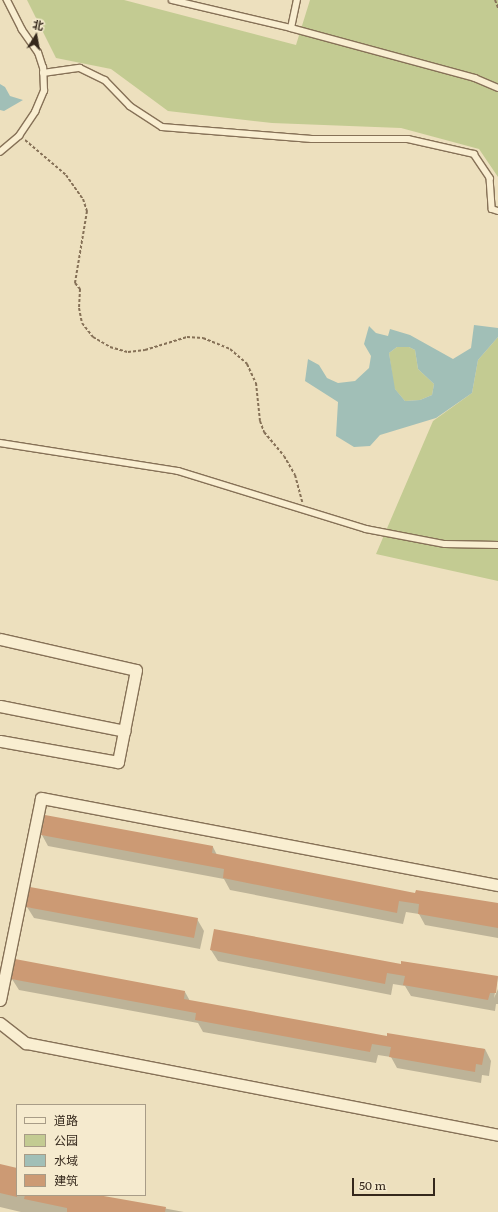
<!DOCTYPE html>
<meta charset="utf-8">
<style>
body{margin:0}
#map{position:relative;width:498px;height:1212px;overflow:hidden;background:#ede0be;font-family:Literata,"Noto Sans SC",serif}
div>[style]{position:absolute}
.green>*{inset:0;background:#c3cb92}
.water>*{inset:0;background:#a1bfb7}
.shadow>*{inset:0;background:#0003}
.building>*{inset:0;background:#cc9a74}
.path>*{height:2px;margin-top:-1px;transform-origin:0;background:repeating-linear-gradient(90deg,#867157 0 3px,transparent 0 5px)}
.roads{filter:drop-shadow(1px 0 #867157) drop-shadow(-1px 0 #867157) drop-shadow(0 1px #867157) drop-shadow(0 -1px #867157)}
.lane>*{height:5.5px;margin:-2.75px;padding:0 2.75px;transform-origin:2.75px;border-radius:2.75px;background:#f9eed1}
.street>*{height:11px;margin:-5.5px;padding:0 5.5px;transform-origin:5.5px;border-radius:5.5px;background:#f9eed1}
span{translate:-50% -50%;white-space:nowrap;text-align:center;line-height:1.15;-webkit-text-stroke:3px #f5eace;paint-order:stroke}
.legend{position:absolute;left:16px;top:1104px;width:130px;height:92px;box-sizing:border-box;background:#f5eace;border:1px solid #a89c87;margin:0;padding:5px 7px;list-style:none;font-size:12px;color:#35281c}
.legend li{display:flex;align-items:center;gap:8px;height:20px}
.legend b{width:20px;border:1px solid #a89c87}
.north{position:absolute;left:16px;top:16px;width:40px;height:40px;-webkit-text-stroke:3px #f5eace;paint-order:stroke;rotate:11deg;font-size:11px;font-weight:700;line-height:16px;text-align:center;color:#35281c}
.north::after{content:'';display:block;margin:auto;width:14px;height:18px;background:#35281c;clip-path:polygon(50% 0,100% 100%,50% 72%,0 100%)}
.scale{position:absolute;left:352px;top:1178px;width:83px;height:18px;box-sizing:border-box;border:2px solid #35281c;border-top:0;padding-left:5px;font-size:12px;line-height:14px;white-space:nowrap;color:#35281c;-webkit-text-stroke:3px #f5eace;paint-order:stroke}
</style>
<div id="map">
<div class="green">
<i style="clip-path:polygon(27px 0,124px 0,296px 45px,310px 0,498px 0,498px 177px,479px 149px,401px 128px,272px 123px,168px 111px,111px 69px,56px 58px)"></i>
<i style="clip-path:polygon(498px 337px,498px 581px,376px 554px,433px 421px,472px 393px,478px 360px)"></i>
<i style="clip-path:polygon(397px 347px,409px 347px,415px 350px,418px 369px,434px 384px,432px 395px,420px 400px,405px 401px,394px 388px,389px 353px)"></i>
</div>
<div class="water">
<i style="clip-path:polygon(0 84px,5px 87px,10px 96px,23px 100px,4px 111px,0 110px)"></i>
<i style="clip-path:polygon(evenodd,474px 325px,498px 328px,498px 337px,478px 360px,472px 393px,436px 418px,380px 435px,370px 446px,354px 447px,336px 436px,338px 402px,305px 381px,308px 359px,319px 365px,327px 378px,338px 383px,355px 381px,369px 368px,371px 356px,364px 344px,369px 326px,376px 333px,388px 336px,390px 329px,410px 335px,453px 359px,471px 348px,474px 325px,397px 347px,409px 347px,415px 350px,418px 369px,434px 384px,432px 395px,420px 400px,405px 401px,395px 389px,389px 353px,397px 347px)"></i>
</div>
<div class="shadow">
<i style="clip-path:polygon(42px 835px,213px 847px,217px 855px,416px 894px,498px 904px,498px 938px,425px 925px,419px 914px,406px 912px,403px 924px,230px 890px,224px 879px,48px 846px)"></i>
<i style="clip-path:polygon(27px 907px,197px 919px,204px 931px,200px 949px,34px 918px)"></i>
<i style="clip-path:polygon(211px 950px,401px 965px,402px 962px,498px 977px,494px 998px,498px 989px,498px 1004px,496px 1004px,495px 1011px,411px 996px,405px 986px,393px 984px,391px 995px,218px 961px)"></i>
<i style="clip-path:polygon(12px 979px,185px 992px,190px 1001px,387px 1037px,485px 1049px,491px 1061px,489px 1076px,482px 1075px,481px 1083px,397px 1068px,391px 1057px,378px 1055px,376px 1063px,203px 1032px,198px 1023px,19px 990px)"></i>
<i style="clip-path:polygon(0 1165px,17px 1169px,17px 1195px,93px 1195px,184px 1212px,21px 1212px,0 1207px)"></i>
</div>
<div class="building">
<i style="clip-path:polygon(45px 815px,213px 846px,212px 853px,415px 893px,416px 890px,498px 903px,498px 928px,418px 914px,419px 904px,399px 901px,397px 913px,223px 878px,224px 869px,41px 835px)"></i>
<i style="clip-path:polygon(30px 887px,198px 918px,194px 938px,26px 907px)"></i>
<i style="clip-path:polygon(214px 929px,401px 964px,401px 961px,498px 976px,496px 993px,490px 993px,488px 1000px,403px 985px,405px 976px,387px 973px,385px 984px,210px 950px)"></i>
<i style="clip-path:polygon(15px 959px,185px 991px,184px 999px,387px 1036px,387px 1033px,485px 1049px,482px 1065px,476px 1064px,475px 1072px,389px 1057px,391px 1047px,372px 1044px,370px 1052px,195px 1020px,196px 1013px,11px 979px)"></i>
<i style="clip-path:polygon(0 1164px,17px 1168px,17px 1197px,0 1193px)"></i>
<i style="clip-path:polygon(25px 1195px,98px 1195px,166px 1207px,165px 1212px,67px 1212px,67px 1208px,24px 1199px)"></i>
</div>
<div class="path">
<i style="left:495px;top:0;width:9px;rotate:69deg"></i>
<i style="left:25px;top:140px;width:54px;rotate:40.5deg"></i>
<i style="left:66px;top:175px;width:29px;rotate:55deg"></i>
<i style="left:83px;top:199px;width:13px;rotate:72deg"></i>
<i style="left:87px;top:211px;width:73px;rotate:99.5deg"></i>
<i style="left:75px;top:283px;width:8px;rotate:50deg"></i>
<i style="left:80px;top:289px;width:19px;rotate:93deg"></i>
<i style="left:79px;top:308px;width:15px;rotate:79deg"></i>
<i style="left:82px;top:323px;width:18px;rotate:52deg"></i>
<i style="left:93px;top:337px;width:20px;rotate:30deg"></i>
<i style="left:110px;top:347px;width:19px;rotate:16deg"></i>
<i style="left:128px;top:352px;width:17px;rotate:-7deg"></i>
<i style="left:145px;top:350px;width:44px;rotate:-17.2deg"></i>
<i style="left:187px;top:337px;width:16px;rotate:4deg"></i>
<i style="left:203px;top:338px;width:29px;rotate:22deg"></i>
<i style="left:230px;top:349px;width:23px;rotate:41deg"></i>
<i style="left:247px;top:364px;width:21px;rotate:65deg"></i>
<i style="left:256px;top:383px;width:38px;rotate:84deg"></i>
<i style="left:260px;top:421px;width:12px;rotate:70deg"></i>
<i style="left:264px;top:432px;width:31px;rotate:50deg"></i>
<i style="left:284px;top:456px;width:22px;rotate:60deg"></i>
<i style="left:295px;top:475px;width:28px;rotate:75deg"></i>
</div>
<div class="roads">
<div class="lane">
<i style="left:172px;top:0;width:122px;rotate:13.2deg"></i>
<i style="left:291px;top:28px;width:191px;rotate:15.2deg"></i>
<i style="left:475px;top:78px;width:25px;rotate:23deg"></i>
<i style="left:291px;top:28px;width:29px;rotate:-78deg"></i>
<i style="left:43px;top:73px;width:37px;rotate:-8deg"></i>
<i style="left:80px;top:68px;width:28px;rotate:26deg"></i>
<i style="left:105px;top:80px;width:36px;rotate:46deg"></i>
<i style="left:130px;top:106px;width:38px;rotate:33deg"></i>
<i style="left:162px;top:127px;width:150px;rotate:4.6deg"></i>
<i style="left:312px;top:139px;width:96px"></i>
<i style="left:408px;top:139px;width:68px;rotate:12.8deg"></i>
<i style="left:474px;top:154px;width:29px;rotate:56deg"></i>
<i style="left:490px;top:178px;width:31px;rotate:86deg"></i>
<i style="left:492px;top:209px;width:6px;rotate:18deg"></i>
<i style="left:0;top:152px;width:25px;rotate:-40deg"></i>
<i style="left:19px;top:136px;width:29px;rotate:-56deg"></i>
<i style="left:35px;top:112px;width:23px;rotate:-67deg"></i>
<i style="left:44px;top:91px;width:23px;rotate:-92deg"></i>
<i style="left:43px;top:68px;width:16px;rotate:-108deg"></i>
<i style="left:38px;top:53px;width:28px;rotate:-125deg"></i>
<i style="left:22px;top:30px;width:34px;rotate:-117deg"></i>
<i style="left:0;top:443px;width:180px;rotate:8.9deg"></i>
<i style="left:178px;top:471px;width:197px;rotate:17.1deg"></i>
<i style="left:366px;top:529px;width:80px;rotate:10.8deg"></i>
<i style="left:445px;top:544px;width:53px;rotate:1.1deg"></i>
</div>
<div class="street">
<i style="left:0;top:639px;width:139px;rotate:12.8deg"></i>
<i style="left:136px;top:670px;width:94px;rotate:101.1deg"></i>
<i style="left:118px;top:762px;width:120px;rotate:-169.9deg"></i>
<i style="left:0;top:706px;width:127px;rotate:11.3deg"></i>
<i style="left:0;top:1000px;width:206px;rotate:-78.5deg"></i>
<i style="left:41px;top:798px;width:465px;rotate:10.8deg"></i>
<i style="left:0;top:1023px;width:33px;rotate:38deg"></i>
<i style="left:26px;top:1043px;width:481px;rotate:11deg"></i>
</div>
</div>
<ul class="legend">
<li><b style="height:5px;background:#f9eed1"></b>道路</li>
<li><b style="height:11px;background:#c3cb92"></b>公园</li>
<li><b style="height:11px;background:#a1bfb7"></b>水域</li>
<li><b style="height:11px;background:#cc9a74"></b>建筑</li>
</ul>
<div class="north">北</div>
<div class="scale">50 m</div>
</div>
